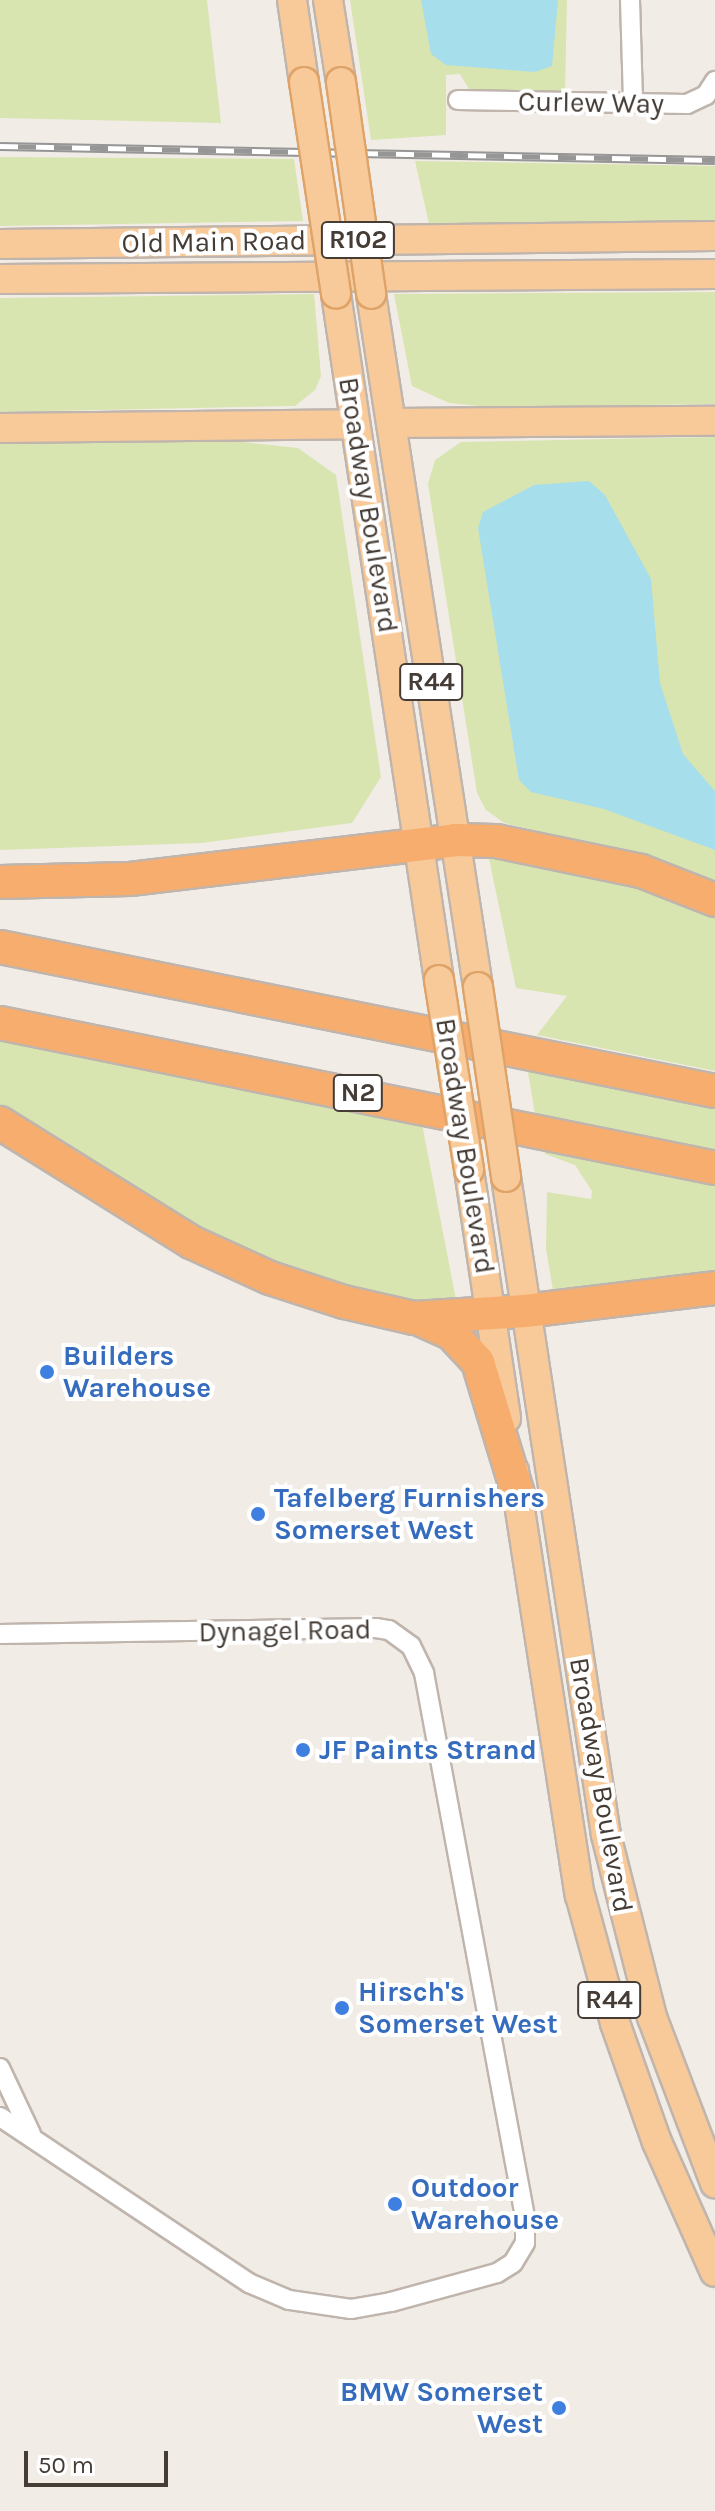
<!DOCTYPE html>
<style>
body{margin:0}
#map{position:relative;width:715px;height:2511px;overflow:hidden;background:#f2ece7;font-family:Karla,sans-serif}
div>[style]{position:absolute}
.green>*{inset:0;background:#d8e5b1}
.water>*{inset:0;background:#a6deec}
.roads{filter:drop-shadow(2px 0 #c0b5ad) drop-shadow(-2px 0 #c0b5ad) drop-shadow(0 2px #c0b5ad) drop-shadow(0 -2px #c0b5ad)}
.street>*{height:18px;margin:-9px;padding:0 9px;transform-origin:9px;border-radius:9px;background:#fff}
.primary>*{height:28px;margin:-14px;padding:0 14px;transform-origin:14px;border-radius:14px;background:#f9ca99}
.highway>*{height:32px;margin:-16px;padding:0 16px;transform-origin:16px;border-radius:16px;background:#f7ad6d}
.rail>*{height:9px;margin-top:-4.5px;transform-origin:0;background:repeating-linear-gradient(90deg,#fff 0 18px,#969696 0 36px);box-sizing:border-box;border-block:2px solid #969696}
.bridges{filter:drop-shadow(2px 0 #dea369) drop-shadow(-2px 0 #dea369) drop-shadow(0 2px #dea369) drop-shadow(0 -2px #dea369)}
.primary-bridge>*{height:28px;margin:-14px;padding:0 14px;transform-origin:14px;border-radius:14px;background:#f9ca99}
.dots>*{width:22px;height:22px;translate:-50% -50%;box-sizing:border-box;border:4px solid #fff;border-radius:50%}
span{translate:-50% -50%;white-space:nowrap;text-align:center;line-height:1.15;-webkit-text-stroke:8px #fff;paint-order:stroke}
.shield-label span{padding:2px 6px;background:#fff;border:2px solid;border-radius:6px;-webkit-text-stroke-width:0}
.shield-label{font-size:26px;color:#453c36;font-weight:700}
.street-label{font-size:28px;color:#453c36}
.shop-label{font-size:28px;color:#366cbe;font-weight:700}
.left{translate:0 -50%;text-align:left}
.right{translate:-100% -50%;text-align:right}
.scale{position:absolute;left:24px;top:2451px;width:144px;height:36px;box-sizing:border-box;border:4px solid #453c36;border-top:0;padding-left:10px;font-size:24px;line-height:28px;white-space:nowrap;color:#453c36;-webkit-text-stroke:6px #fff;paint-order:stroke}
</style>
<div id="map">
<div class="green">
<i style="clip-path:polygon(0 0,207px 0,221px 123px,0 118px)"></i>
<i style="clip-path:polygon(350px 0,567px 0,565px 93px,470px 91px,460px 74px,446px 75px,446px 135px,371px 140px)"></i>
<i style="clip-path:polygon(0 157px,294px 159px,303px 221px,0 226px)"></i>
<i style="clip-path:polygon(415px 161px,715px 166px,715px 228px,429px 224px)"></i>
<i style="clip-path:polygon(715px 292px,715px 404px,489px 407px,449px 403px,412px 386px,394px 294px)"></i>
<i style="clip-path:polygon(314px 294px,321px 376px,315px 390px,295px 406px,0 412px,0 298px)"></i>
<i style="clip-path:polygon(715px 437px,715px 886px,600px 846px,504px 823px,486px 810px,477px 793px,428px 484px,435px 460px,461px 442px)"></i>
<i style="clip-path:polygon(0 442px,243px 442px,298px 448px,336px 475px,381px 777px,352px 823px,202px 843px,0 850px)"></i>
<i style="clip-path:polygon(488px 854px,557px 859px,715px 910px,715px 1071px,537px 1035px,567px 996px,516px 988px)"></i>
<i style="clip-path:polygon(0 1040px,422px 1124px,457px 1305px,368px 1297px,227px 1247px,0 1110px)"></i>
<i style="clip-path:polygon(527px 1067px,715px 1105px,715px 1151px,535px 1114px)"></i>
<i style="clip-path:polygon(545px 1149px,715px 1185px,715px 1277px,554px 1296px,546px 1249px,547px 1192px,591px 1199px,592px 1191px,575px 1165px,545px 1154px)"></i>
</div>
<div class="water">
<i style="clip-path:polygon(421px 0,558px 0,552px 66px,535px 72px,446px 65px,431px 54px)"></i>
<i style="clip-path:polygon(589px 481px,605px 495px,651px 579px,660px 683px,683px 754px,715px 791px,715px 850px,604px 809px,531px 792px,519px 780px,478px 528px,483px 512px,534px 485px)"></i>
</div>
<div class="roads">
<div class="street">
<i style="left:630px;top:0;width:103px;rotate:88.3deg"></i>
<i style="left:458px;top:100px;width:229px;rotate:1deg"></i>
<i style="left:687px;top:104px;width:21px;rotate:-25deg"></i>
<i style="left:706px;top:95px;width:17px;rotate:-57deg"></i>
<i style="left:0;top:1634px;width:376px;rotate:-0.9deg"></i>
<i style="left:376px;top:1628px;width:13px;rotate:9deg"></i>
<i style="left:389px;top:1630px;width:27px;rotate:36deg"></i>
<i style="left:411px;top:1646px;width:30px;rotate:64deg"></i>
<i style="left:424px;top:1673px;width:553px;rotate:79.48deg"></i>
<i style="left:525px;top:2217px;width:26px;rotate:90deg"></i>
<i style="left:525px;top:2243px;width:23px;rotate:121deg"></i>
<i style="left:513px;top:2263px;width:19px;rotate:148deg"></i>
<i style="left:497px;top:2273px;width:110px;rotate:164.7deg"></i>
<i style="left:391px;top:2302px;width:41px;rotate:170.1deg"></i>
<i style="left:351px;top:2309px;width:63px;rotate:-171.7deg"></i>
<i style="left:289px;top:2300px;width:43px;rotate:-157deg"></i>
<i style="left:249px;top:2283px;width:299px;rotate:-146.3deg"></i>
<i style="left:0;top:2068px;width:73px;rotate:64.8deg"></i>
</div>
<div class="primary">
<i style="left:292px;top:0;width:83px;rotate:81.7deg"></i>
<i style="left:328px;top:0;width:83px;rotate:81deg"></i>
<i style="left:0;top:244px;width:715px;rotate:-0.64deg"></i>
<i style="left:0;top:279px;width:715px;rotate:-0.4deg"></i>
<i style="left:336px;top:294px;width:694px;rotate:81.46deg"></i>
<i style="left:371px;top:294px;width:701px;rotate:81.22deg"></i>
<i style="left:391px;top:423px;width:324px;rotate:-0.4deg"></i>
<i style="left:0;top:428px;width:355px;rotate:-0.6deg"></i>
<i style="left:469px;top:1170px;width:251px;rotate:81.5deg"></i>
<i style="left:506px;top:1177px;width:666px;rotate:81.36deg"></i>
<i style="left:606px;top:1835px;width:188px;rotate:75.8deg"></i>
<i style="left:652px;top:2017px;width:178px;rotate:69.2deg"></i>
<i style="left:514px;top:1471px;width:429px;rotate:81.2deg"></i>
<i style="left:580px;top:1895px;width:133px;rotate:74.7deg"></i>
<i style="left:615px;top:2023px;width:126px;rotate:70.6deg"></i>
<i style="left:657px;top:2142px;width:142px;rotate:66deg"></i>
</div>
<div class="highway">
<i style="left:0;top:882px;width:130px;rotate:-1.3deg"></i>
<i style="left:130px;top:879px;width:327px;rotate:-6.8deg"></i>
<i style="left:455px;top:840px;width:41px;rotate:1.4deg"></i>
<i style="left:496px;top:841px;width:148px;rotate:11.7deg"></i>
<i style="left:641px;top:871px;width:79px;rotate:21.4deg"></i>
<i style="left:0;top:947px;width:729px;rotate:11.39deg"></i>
<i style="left:0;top:1023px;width:730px;rotate:11.46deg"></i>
<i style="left:0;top:1123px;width:225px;rotate:31.9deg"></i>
<i style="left:191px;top:1242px;width:87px;rotate:24.5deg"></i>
<i style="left:270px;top:1278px;width:78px;rotate:18deg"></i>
<i style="left:344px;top:1302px;width:72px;rotate:12.9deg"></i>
<i style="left:414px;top:1318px;width:111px;rotate:-3.6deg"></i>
<i style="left:525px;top:1311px;width:191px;rotate:-6.9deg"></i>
<i style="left:419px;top:1319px;width:36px;rotate:24deg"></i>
<i style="left:452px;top:1334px;width:38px;rotate:47deg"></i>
<i style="left:478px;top:1362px;width:138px;rotate:73.1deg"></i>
</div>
</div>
<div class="rail">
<i style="left:0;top:146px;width:715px;rotate:1.12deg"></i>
</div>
<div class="bridges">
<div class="primary-bridge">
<i style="left:304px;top:82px;width:214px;rotate:81.4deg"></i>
<i style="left:341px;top:82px;width:214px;rotate:81.9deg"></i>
<i style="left:439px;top:980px;width:192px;rotate:81deg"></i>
<i style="left:478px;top:987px;width:192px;rotate:81.6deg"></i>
</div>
</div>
<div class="dots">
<i style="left:47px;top:1372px;background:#3f7fe0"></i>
<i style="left:258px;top:1514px;background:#3f7fe0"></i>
<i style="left:303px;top:1750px;background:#3f7fe0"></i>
<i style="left:342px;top:2008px;background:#3f7fe0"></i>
<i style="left:395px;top:2204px;background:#3f7fe0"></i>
<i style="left:559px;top:2408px;background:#3f7fe0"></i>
</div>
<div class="shield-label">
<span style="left:358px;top:240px">R102</span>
<span style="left:431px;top:682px">R44</span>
<span style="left:358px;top:1093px">N2</span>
<span style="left:609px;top:2000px">R44</span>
</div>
<div class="street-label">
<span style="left:591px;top:103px;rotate:1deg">Curlew Way</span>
<span style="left:214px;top:242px;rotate:-1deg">Old Main Road</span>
<span style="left:368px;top:505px;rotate:81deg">Broadway Boulevard</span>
<span style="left:465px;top:1146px;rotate:81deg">Broadway Boulevard</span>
<span style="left:285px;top:1631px;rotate:-1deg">Dynagel Road</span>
<span style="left:601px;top:1785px;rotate:80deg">Broadway Boulevard</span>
</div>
<div class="shop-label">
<span class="left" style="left:63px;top:1372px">Builders<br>Warehouse</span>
<span class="left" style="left:274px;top:1514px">Tafelberg Furnishers<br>Somerset West</span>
<span class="left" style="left:319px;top:1750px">JF Paints Strand</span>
<span class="left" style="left:358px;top:2008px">Hirsch's<br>Somerset West</span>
<span class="left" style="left:411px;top:2204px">Outdoor<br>Warehouse</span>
<span class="right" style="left:543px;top:2408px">BMW Somerset<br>West</span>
</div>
<div class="scale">50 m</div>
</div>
